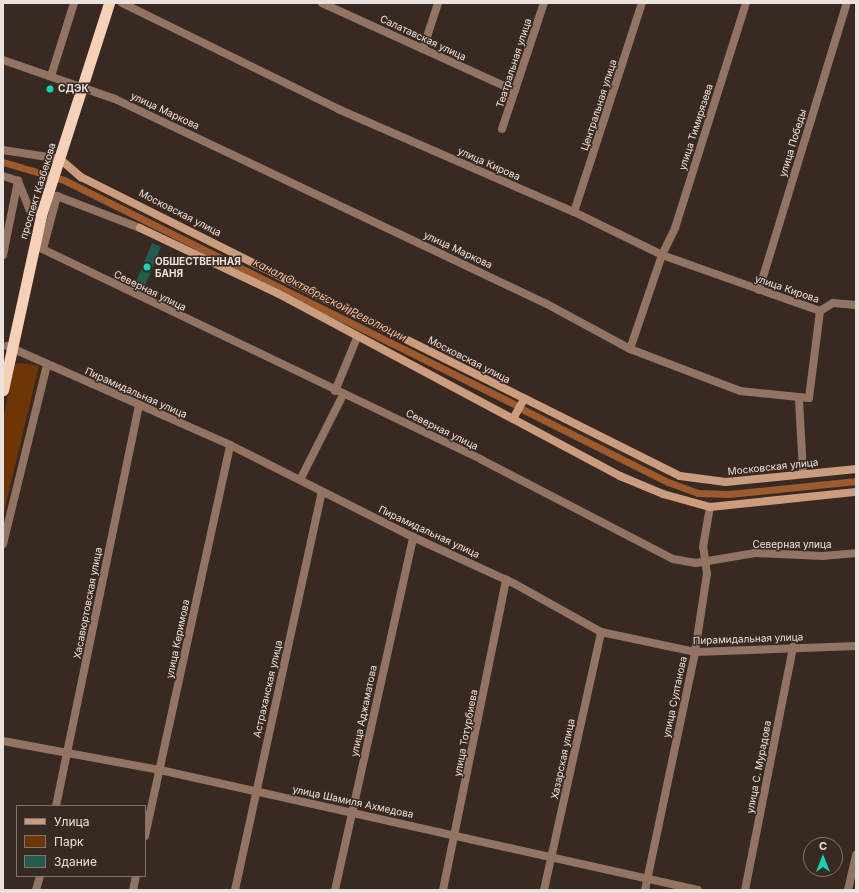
<!DOCTYPE html>
<meta charset="utf-8">
<style>
body{margin:0}
#map{position:relative;width:859px;height:893px;overflow:hidden;background:#382a22;font-family:Inter,sans-serif}
div>[style]{position:absolute}
.green>*{inset:0;background:#6e3507}
.canal>*{height:7px;margin:-3.5px;padding:0 3.5px;transform-origin:3.5px;border-radius:3.5px;background:#9c5a2e}
.building>*{inset:0;background:#235b4e}
.minor>*{height:8px;margin:-4px;padding:0 4px;transform-origin:4px;border-radius:4px;background:#937462}
.secondary>*{height:8px;margin:-4px;padding:0 4px;transform-origin:4px;border-radius:4px;background:#cc9c7e}
.trunk>*{height:11px;margin:-5.5px;padding:0 5.5px;transform-origin:5.5px;border-radius:5.5px;background:#f7d0b8}
.dots>*{width:11px;height:11px;translate:-50% -50%;box-sizing:border-box;border:2px solid #382a22;border-radius:50%}
span{translate:-50% -50%;white-space:nowrap;text-align:center;line-height:1.15;-webkit-text-stroke:3px #382a22;paint-order:stroke}
.street-label{font-size:10px;color:#ece2dd}
.poi-label{font-size:10px;color:#ece2dd;font-weight:700}
.left{translate:0 -50%;text-align:left}
.water-label{font-size:11px;color:#f7bd9b;font-style:italic}
.frame{position:absolute;inset:0;border:4px solid #ece2dd;pointer-events:none}
.legend{position:absolute;left:16px;top:805px;width:130px;height:72px;box-sizing:border-box;background:#382a22;border:1px solid #80746d;margin:0;padding:5px 7px;list-style:none;font-size:12px;color:#ece2dd}
.legend li{display:flex;align-items:center;gap:8px;height:20px}
.legend b{width:20px;border:1px solid #80746d}
.north{position:absolute;left:803px;top:837px;width:40px;height:40px;box-sizing:border-box;background:#382a22;border:1px solid #80746d;border-radius:50%;rotate:0deg;font-size:11px;font-weight:700;line-height:16px;text-align:center;color:#ece2dd}
.north::after{content:'';display:block;margin:auto;width:14px;height:18px;background:#13d5b4;clip-path:polygon(50% 0,100% 100%,50% 72%,0 100%)}
</style>
<div id="map">
<div class="green">
<i style="clip-path:polygon(21px 363px,39px 366px,3px 516px,3px 419px,15px 364px)"></i>
</div>
<div class="canal">
<i style="left:3px;top:162px;width:64px;rotate:16.4deg"></i>
<i style="left:64px;top:180px;width:503px;rotate:26.46deg"></i>
<i style="left:524px;top:410px;width:161px;rotate:26.6deg"></i>
<i style="left:668px;top:482px;width:32px;rotate:20deg"></i>
<i style="left:698px;top:493px;width:31px;rotate:2deg"></i>
<i style="left:729px;top:494px;width:128px;rotate:-5.8deg"></i>
</div>
<div class="building">
<i style="clip-path:polygon(152px 243px,161px 247px,143px 291px,134px 287px)"></i>
</div>
<div class="minor">
<i style="left:122px;top:3px;width:241px;rotate:26.1deg"></i>
<i style="left:338px;top:109px;width:257px;rotate:23.6deg"></i>
<i style="left:574px;top:212px;width:98px;rotate:26deg"></i>
<i style="left:662px;top:255px;width:168px;rotate:19.5deg"></i>
<i style="left:820px;top:311px;width:15px;rotate:-32deg"></i>
<i style="left:833px;top:303px;width:23px;rotate:5deg"></i>
<i style="left:322px;top:3px;width:212px;rotate:24.5deg"></i>
<i style="left:423px;top:49px;width:48px;rotate:-71.9deg"></i>
<i style="left:3px;top:60px;width:119px;rotate:19.2deg"></i>
<i style="left:115px;top:99px;width:476px;rotate:25.4deg"></i>
<i style="left:545px;top:303px;width:97px;rotate:28.4deg"></i>
<i style="left:630px;top:349px;width:118px;rotate:20.9deg"></i>
<i style="left:740px;top:391px;width:69px;rotate:5.8deg"></i>
<i style="left:809px;top:398px;width:88px;rotate:-82.8deg"></i>
<i style="left:51px;top:76px;width:77px;rotate:-72.5deg"></i>
<i style="left:502px;top:129px;width:133px;rotate:-71.6deg"></i>
<i style="left:3px;top:150px;width:58px;rotate:9deg"></i>
<i style="left:3px;top:176px;width:16px;rotate:18deg"></i>
<i style="left:18px;top:181px;width:31px;rotate:68deg"></i>
<i style="left:30px;top:210px;width:12px;rotate:24deg"></i>
<i style="left:574px;top:212px;width:220px;rotate:-72deg"></i>
<i style="left:34px;top:245px;width:497px;rotate:25.6deg"></i>
<i style="left:482px;top:460px;width:215px;rotate:27.4deg"></i>
<i style="left:673px;top:559px;width:23px;rotate:10deg"></i>
<i style="left:696px;top:563px;width:60px;rotate:-9.6deg"></i>
<i style="left:755px;top:553px;width:68px;rotate:2.5deg"></i>
<i style="left:823px;top:556px;width:33px;rotate:-5deg"></i>
<i style="left:43px;top:249px;width:55px;rotate:-75.2deg"></i>
<i style="left:57px;top:196px;width:89px;rotate:21.1deg"></i>
<i style="left:3px;top:255px;width:76px;rotate:-78.5deg"></i>
<i style="left:759px;top:290px;width:300px;rotate:-73deg"></i>
<i style="left:7px;top:346px;width:244px;rotate:23.9deg"></i>
<i style="left:230px;top:445px;width:205px;rotate:26.7deg"></i>
<i style="left:413px;top:537px;width:112px;rotate:24.7deg"></i>
<i style="left:515px;top:584px;width:98px;rotate:29.2deg"></i>
<i style="left:601px;top:632px;width:96px;rotate:12deg"></i>
<i style="left:695px;top:652px;width:161px;rotate:-2.1deg"></i>
<i style="left:630px;top:349px;width:99px;rotate:-71.2deg"></i>
<i style="left:662px;top:255px;width:30px;rotate:-64deg"></i>
<i style="left:675px;top:228px;width:236px;rotate:-72.5deg"></i>
<i style="left:335px;top:391px;width:57px;rotate:-67.5deg"></i>
<i style="left:799px;top:399px;width:75px;rotate:86.9deg"></i>
<i style="left:300px;top:480px;width:95px;rotate:-63.2deg"></i>
<i style="left:3px;top:544px;width:184px;rotate:-76.2deg"></i>
<i style="left:3px;top:741px;width:160px;rotate:10.5deg"></i>
<i style="left:160px;top:770px;width:551px;rotate:12.57deg"></i>
<i style="left:56px;top:806px;width:410px;rotate:-78.3deg"></i>
<i style="left:145px;top:836px;width:400px;rotate:-77.7deg"></i>
<i style="left:36px;top:890px;width:15px;rotate:-74deg"></i>
<i style="left:133px;top:890px;width:14px;rotate:-78deg"></i>
<i style="left:235px;top:890px;width:407px;rotate:-77.7deg"></i>
<i style="left:335px;top:890px;width:362px;rotate:-77.5deg"></i>
<i style="left:443px;top:890px;width:317px;rotate:-78.5deg"></i>
<i style="left:544px;top:890px;width:264px;rotate:-77.5deg"></i>
<i style="left:645px;top:890px;width:243px;rotate:-78.1deg"></i>
<i style="left:695px;top:652px;width:79px;rotate:-81.3deg"></i>
<i style="left:707px;top:574px;width:27px;rotate:-98deg"></i>
<i style="left:703px;top:547px;width:41px;rotate:-80.1deg"></i>
<i style="left:745px;top:890px;width:248px;rotate:-78.8deg"></i>
<i style="left:848px;top:890px;width:36px;rotate:-77deg"></i>
</div>
<div class="secondary">
<i style="left:60px;top:159px;width:28px;rotate:41deg"></i>
<i style="left:81px;top:177px;width:669px;rotate:26.53deg"></i>
<i style="left:680px;top:476px;width:46px;rotate:7.4deg"></i>
<i style="left:726px;top:482px;width:131px;rotate:-5.7deg"></i>
<i style="left:140px;top:228px;width:154px;rotate:25.4deg"></i>
<i style="left:279px;top:294px;width:387px;rotate:28.1deg"></i>
<i style="left:620px;top:476px;width:47px;rotate:22.7deg"></i>
<i style="left:663px;top:494px;width:49px;rotate:15.5deg"></i>
<i style="left:710px;top:507px;width:147px;rotate:-5.9deg"></i>
<i style="left:513px;top:419px;width:23px;rotate:-61deg"></i>
</div>
<div class="trunk">
<i style="left:3px;top:390px;width:179px;rotate:-77.7deg"></i>
<i style="left:41px;top:215px;width:223px;rotate:-72.2deg"></i>
</div>
<div class="dots">
<i style="left:50px;top:89px;background:#13d5b4"></i>
<i style="left:147px;top:267px;background:#13d5b4"></i>
</div>
<div class="street-label">
<span style="left:423px;top:38px;rotate:25deg">Салатавская улица</span>
<span style="left:514px;top:63px;rotate:-72deg">Театральная улица</span>
<span style="left:599px;top:105px;rotate:-72deg">Центральная улица</span>
<span style="left:165px;top:111px;rotate:25deg">улица Маркова</span>
<span style="left:696px;top:127px;rotate:-72deg">улица Тимирязева</span>
<span style="left:793px;top:143px;rotate:-73deg">улица Победы</span>
<span style="left:489px;top:164px;rotate:24deg">улица Кирова</span>
<span style="left:38px;top:191px;rotate:-73deg">проспект Казбекова</span>
<span style="left:180px;top:213px;rotate:27deg">Московская улица</span>
<span style="left:458px;top:250px;rotate:25deg">улица Маркова</span>
<span style="left:787px;top:289px;rotate:19deg">улица Кирова</span>
<span style="left:150px;top:291px;rotate:26deg">Северная улица</span>
<span style="left:469px;top:360px;rotate:27deg">Московская улица</span>
<span style="left:136px;top:393px;rotate:24deg">Пирамидальная улица</span>
<span style="left:442px;top:430px;rotate:26deg">Северная улица</span>
<span style="left:773px;top:467px;rotate:-6deg">Московская улица</span>
<span style="left:429px;top:532px;rotate:25deg">Пирамидальная улица</span>
<span style="left:792px;top:545px">Северная улица</span>
<span style="left:88px;top:603px;rotate:-79deg">Хасавюртовская улица</span>
<span style="left:178px;top:639px;rotate:-78deg">улица Керимова</span>
<span style="left:748px;top:639px;rotate:-2deg">Пирамидальная улица</span>
<span style="left:268px;top:689px;rotate:-77deg">Астраханская улица</span>
<span style="left:675px;top:697px;rotate:-78deg">улица Султанова</span>
<span style="left:364px;top:711px;rotate:-78deg">улица Аджаматова</span>
<span style="left:466px;top:733px;rotate:-79deg">улица Тотурбиева</span>
<span style="left:563px;top:759px;rotate:-78deg">Хазарская улица</span>
<span style="left:759px;top:767px;rotate:-79deg">улица С. Мурадова</span>
<span style="left:353px;top:802px;rotate:12deg">улица Шамиля Ахмедова</span>
</div>
<div class="poi-label">
<span class="left" style="left:58px;top:89px">СДЭК</span>
<span class="left" style="left:155px;top:267px">ОБШЕСТВЕННАЯ<br>БАНЯ</span>
</div>
<div class="water-label">
<span style="left:330px;top:300px;rotate:27deg">канал Октябрьской Революции</span>
</div>
<div class="frame"></div>
<ul class="legend">
<li><b style="height:5px;background:#cc9c7e"></b>Улица</li>
<li><b style="height:11px;background:#6e3507"></b>Парк</li>
<li><b style="height:11px;background:#235b4e"></b>Здание</li>
</ul>
<div class="north">С</div>
</div>
